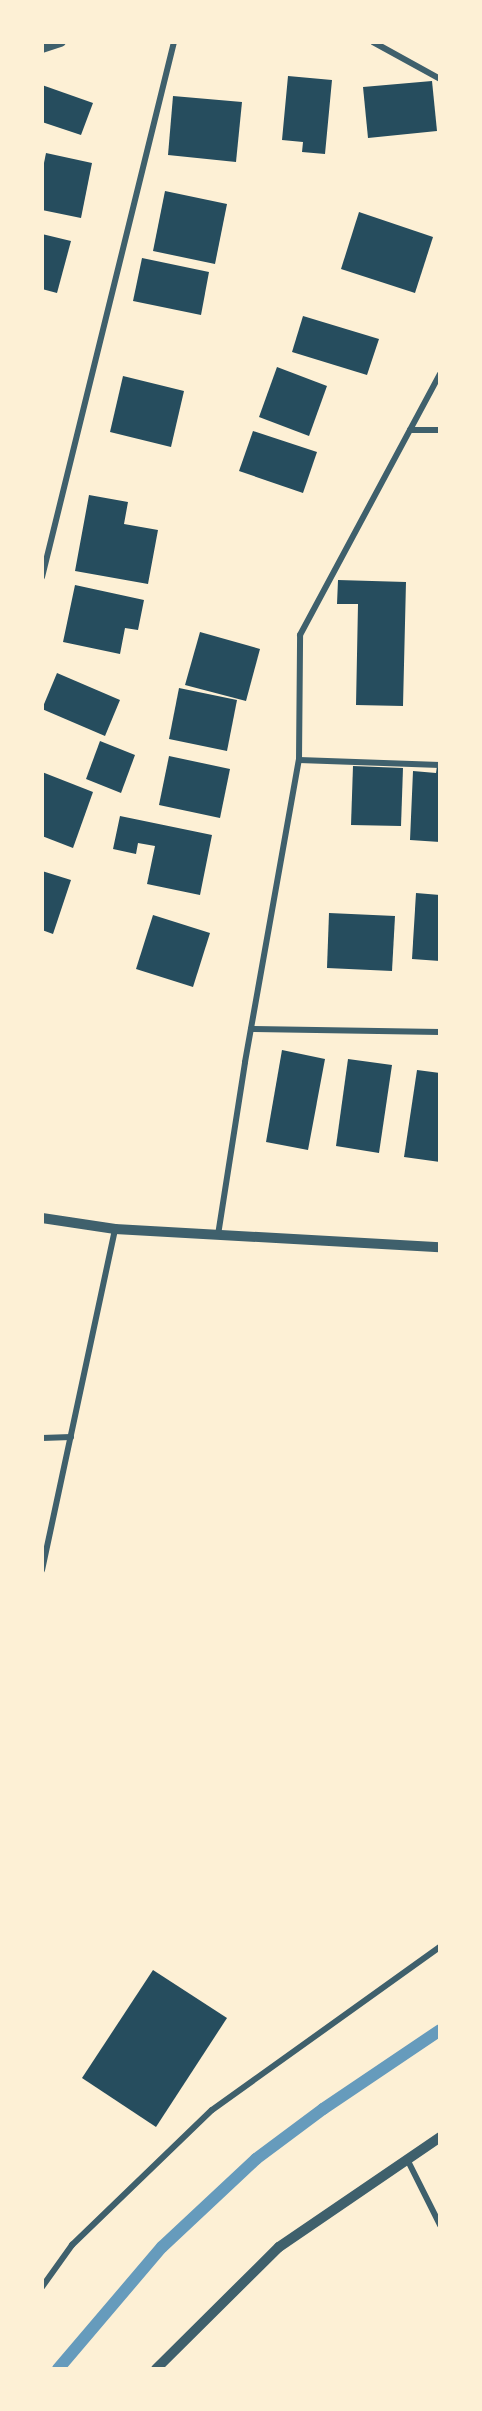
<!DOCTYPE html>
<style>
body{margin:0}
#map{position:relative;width:482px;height:2411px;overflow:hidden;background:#fdf0d5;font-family:"Varela Round",sans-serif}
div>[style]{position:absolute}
.stream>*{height:12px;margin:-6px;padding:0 6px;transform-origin:6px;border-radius:6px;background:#669bbc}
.building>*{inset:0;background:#264d5e}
.minor>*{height:6px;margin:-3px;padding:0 3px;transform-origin:3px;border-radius:3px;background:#3f606c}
.tertiary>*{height:10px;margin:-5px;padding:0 5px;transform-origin:5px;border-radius:5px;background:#3f606c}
span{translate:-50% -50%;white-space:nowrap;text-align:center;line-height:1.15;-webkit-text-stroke:5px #fdf0d5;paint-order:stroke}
.frame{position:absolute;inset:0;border:44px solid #fdf0d5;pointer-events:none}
</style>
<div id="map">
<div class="stream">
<i style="left:58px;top:2369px;width:160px;rotate:-49.6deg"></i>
<i style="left:162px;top:2247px;width:129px;rotate:-43.1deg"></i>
<i style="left:256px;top:2159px;width:84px;rotate:-36.7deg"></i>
<i style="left:323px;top:2109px;width:141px;rotate:-34deg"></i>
</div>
<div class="building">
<i style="clip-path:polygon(288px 76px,332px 80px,325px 154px,302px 152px,303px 142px,282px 140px)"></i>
<i style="clip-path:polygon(432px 81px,437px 131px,368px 138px,363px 87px)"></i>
<i style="clip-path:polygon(42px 85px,93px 103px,81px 135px,42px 122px)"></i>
<i style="clip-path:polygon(173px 96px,242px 102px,236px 162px,168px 155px)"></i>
<i style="clip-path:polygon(46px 153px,92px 163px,81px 218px,42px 210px,42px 173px)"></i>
<i style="clip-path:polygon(165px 191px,227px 204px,215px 264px,153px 251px)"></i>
<i style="clip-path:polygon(359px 212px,433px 237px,415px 293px,341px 269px)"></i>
<i style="clip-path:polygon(42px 234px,71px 241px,57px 293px,42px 289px)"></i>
<i style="clip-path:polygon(142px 258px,209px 272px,201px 315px,133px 301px)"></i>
<i style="clip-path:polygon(303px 316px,379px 339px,367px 375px,292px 352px)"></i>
<i style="clip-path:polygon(277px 367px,327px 386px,309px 436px,259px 417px)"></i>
<i style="clip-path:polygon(123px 376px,184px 391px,171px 447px,110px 432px)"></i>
<i style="clip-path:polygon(253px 431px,317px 452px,303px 493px,239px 471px)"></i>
<i style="clip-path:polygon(89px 495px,128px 502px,124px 524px,158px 530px,148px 584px,75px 571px)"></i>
<i style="clip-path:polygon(338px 580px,406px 582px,403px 706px,356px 705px,358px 604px,337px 604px)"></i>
<i style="clip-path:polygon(75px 585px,144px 600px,138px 630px,125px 628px,120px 654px,63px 642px)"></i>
<i style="clip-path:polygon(200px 632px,260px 649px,246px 701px,185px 685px)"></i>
<i style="clip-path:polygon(57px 673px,120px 700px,105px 736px,42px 709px)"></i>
<i style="clip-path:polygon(179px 688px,237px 700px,227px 751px,169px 739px)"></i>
<i style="clip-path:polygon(100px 741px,135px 755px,121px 793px,86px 779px)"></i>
<i style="clip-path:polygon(169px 756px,230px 769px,220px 818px,159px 805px)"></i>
<i style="clip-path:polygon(353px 766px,403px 768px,401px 826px,351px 825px)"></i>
<i style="clip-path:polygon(437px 766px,440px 766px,440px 842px,410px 840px,413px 771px,436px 773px)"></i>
<i style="clip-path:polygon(42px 772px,93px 792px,73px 848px,42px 836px)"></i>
<i style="clip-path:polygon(120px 816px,212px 835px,200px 895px,147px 884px,155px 846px,138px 843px,136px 854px,113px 849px)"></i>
<i style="clip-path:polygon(42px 871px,71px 880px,53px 934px,42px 930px)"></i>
<i style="clip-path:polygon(416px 893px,440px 895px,440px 961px,412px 959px)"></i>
<i style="clip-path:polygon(329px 913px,395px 916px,392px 971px,327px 968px)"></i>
<i style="clip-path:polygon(153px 915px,210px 933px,193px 987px,136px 969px)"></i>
<i style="clip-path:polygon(282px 1050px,325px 1059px,308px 1150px,266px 1142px)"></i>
<i style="clip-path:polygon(348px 1059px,392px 1065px,379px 1153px,336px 1146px)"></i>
<i style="clip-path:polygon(417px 1070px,440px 1073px,440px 1162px,404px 1157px)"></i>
<i style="clip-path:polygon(153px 1970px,227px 2018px,156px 2127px,82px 2078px)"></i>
</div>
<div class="minor">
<i style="left:373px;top:42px;width:77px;rotate:28.9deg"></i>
<i style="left:410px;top:430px;width:30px"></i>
<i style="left:42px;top:577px;width:551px;rotate:-76.14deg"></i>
<i style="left:299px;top:760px;width:141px;rotate:2deg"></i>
<i style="left:251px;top:1029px;width:189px;rotate:0.9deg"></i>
<i style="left:218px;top:1235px;width:175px;rotate:-81.1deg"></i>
<i style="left:245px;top:1062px;width:307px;rotate:-79.9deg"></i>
<i style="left:299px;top:760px;width:125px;rotate:-89.5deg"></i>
<i style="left:300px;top:635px;width:296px;rotate:-61.8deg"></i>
<i style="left:42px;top:1438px;width:29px;rotate:-2deg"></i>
<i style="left:42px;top:1570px;width:349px;rotate:-77.9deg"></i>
<i style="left:408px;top:2161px;width:72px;rotate:63.4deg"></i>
<i style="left:42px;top:2287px;width:52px;rotate:-54.5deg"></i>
<i style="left:72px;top:2245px;width:194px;rotate:-44deg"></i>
<i style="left:212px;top:2110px;width:280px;rotate:-35.6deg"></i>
</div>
<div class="tertiary">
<i style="left:42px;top:48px;width:20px;rotate:-18deg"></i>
<i style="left:42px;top:1218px;width:74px;rotate:8.6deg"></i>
<i style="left:115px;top:1229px;width:325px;rotate:3.2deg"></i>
<i style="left:156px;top:2369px;width:173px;rotate:-44.8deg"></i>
<i style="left:279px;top:2247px;width:195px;rotate:-34.3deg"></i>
</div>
<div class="frame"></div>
</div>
